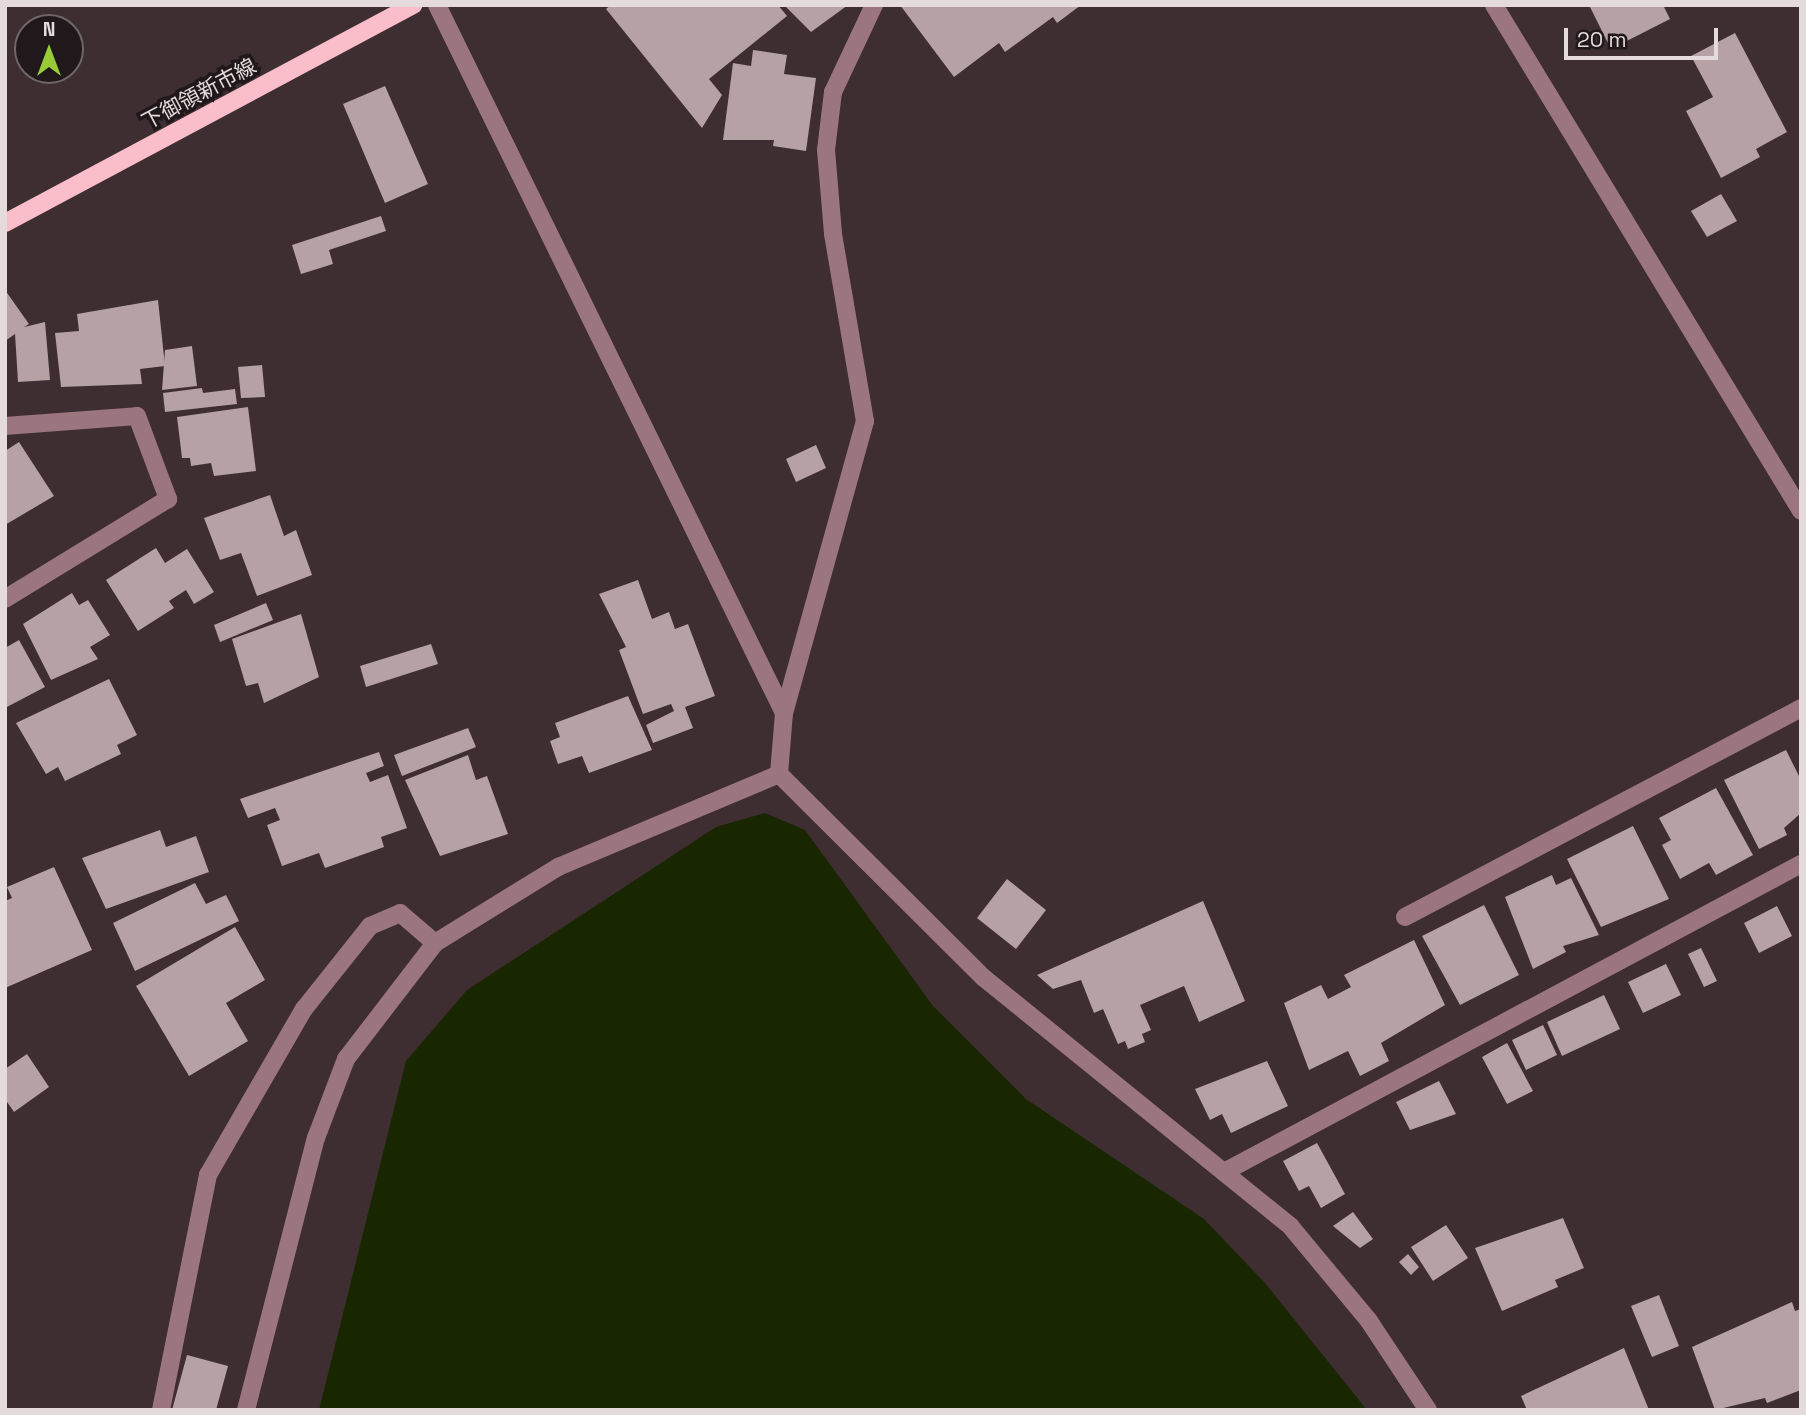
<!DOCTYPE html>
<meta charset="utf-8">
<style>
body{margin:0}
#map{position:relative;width:1806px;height:1415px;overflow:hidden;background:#3e2d31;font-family:"Space Grotesk","Noto Sans JP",sans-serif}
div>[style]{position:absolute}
.water>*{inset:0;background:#192700}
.building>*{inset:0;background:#b6a1a5}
.minor>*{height:18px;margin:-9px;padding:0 9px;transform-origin:9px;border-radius:9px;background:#9b767e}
.major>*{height:18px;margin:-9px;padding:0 9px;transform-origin:9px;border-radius:9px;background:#fabdca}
span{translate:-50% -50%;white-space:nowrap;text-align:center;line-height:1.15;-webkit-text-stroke:7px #20181a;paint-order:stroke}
.street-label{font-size:21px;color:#e5dadc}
.frame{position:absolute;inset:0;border:7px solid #e5dadc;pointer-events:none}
.north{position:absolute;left:14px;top:14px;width:70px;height:70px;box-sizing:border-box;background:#20181a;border:2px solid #6f6668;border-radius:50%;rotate:0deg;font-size:19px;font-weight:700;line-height:28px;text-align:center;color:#e5dadc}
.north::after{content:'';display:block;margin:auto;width:24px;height:32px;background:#97cc38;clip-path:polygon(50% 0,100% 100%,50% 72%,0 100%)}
.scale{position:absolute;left:1564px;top:28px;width:154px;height:32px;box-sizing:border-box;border:4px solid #e5dadc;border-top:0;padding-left:9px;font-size:21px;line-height:24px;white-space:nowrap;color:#e5dadc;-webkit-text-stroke:5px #20181a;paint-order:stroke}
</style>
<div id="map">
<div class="water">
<i style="clip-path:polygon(765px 813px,805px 830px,933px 1006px,1026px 1099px,1204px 1219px,1265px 1283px,1367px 1410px,319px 1410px,406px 1061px,467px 990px,716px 827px)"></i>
</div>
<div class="building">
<i style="clip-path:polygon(611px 5px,778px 5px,787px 16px,709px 79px,722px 95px,702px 128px,606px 9px)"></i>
<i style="clip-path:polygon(784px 5px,848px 5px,811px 32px)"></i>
<i style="clip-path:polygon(900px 5px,1081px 5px,1057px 23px,1053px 17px,1005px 52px,999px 43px,954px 77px)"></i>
<i style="clip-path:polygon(1589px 5px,1663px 5px,1670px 19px,1611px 49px)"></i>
<i style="clip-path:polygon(1735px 33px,1787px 132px,1756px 149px,1760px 157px,1721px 178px,1686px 111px,1713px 97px,1691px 56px)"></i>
<i style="clip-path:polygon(753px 50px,787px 55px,784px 74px,816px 78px,806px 151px,773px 146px,774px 140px,723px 140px,733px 63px,751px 66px)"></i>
<i style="clip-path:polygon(385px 86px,428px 184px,385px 203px,343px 104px)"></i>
<i style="clip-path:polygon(1721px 194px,1737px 221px,1707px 237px,1691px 211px)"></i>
<i style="clip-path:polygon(381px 216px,386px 231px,329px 250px,333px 264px,301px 274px,292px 245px)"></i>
<i style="clip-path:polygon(5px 290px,29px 324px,24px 327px,45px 322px,50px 380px,18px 382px,15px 334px,5px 341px)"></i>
<i style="clip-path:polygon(158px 300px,165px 366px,140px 369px,142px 384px,61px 387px,55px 333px,79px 331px,77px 314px)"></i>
<i style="clip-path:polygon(192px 346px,197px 386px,162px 390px,165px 350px)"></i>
<i style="clip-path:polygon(262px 365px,265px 397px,241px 398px,238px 367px)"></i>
<i style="clip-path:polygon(202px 388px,203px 393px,235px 389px,237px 404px,165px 412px,163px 393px)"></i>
<i style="clip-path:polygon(248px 407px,256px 471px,214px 476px,211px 463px,191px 466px,190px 458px,182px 458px,177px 417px)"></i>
<i style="clip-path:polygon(19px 442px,54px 496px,5px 525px,5px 451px)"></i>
<i style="clip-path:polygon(816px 445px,826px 468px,796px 482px,786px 459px)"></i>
<i style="clip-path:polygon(270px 495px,284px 536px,296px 530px,312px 575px,257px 596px,241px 553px,220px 560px,204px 518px)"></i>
<i style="clip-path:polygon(156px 548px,165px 563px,187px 549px,214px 592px,194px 604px,186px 590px,169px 601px,174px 608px,138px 631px,106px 580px)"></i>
<i style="clip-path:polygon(638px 580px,652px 619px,669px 612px,675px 629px,688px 624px,715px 696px,685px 707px,693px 728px,653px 743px,646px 725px,674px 711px,671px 704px,643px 714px,619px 650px,626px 647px,599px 594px)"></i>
<i style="clip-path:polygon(72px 593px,79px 605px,88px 600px,110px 635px,90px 647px,98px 659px,51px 680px,23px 624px)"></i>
<i style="clip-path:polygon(266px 603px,273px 620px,220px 642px,214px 625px)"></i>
<i style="clip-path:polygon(301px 614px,319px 677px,264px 703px,258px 683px,246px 686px,232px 639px)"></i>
<i style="clip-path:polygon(19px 640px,45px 687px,5px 708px,5px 648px)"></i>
<i style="clip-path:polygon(431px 644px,438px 664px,366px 687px,360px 666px)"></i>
<i style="clip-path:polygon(109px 679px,137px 735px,117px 745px,121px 754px,65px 781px,58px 767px,46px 774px,16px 723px)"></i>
<i style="clip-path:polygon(628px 696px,652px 750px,589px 773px,582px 756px,558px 764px,550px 741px,560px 737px,555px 723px)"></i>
<i style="clip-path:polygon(468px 728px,476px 747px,402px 776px,394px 755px)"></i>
<i style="clip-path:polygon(1786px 750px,1801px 780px,1801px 813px,1784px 828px,1787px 835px,1759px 849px,1724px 780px)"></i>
<i style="clip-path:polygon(379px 752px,384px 766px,366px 773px,370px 782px,388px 775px,407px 828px,381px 837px,384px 847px,325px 868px,319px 853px,282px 866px,267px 825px,280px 820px,275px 808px,248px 818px,240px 799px)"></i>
<i style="clip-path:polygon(468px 755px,476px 780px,487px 776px,508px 834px,440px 856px,405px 780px)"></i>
<i style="clip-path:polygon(1716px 788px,1753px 855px,1716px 875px,1709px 863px,1680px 879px,1662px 845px,1671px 840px,1659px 818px)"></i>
<i style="clip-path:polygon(1633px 826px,1669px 899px,1601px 927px,1567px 859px)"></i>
<i style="clip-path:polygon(160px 830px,166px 847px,196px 836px,209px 872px,106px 909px,82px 858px)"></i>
<i style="clip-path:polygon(54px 867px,92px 950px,5px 988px,5px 901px,12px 898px,7px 887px)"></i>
<i style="clip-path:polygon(1552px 875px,1556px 885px,1571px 878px,1599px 935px,1563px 946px,1566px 952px,1533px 969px,1505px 897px)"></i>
<i style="clip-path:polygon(1007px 879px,1046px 910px,1016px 949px,977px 918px)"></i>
<i style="clip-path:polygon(195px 883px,206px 904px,226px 895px,239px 921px,135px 971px,113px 923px)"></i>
<i style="clip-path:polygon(1203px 901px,1245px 1001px,1199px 1022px,1184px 986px,1140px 1005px,1151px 1030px,1142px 1034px,1145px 1042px,1128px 1049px,1125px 1041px,1118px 1044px,1103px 1009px,1094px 1013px,1081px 980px,1053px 989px,1037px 975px)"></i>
<i style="clip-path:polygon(1484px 905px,1519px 975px,1460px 1005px,1422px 936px)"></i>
<i style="clip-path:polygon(1777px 906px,1792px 936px,1759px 953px,1744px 923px)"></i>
<i style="clip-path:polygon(235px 927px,265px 980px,226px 1003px,248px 1041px,189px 1076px,136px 986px)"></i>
<i style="clip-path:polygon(1414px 940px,1445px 1005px,1381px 1043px,1389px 1061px,1360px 1076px,1348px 1051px,1309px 1070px,1284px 1003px,1321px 985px,1328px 999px,1351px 987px,1344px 975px)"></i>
<i style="clip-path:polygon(1701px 948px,1717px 981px,1704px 987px,1688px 954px)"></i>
<i style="clip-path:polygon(1666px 964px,1681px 995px,1643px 1013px,1628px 982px)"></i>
<i style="clip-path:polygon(1604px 995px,1620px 1029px,1562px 1056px,1547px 1022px)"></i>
<i style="clip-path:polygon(1543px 1025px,1557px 1055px,1526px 1070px,1512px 1040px)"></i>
<i style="clip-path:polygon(1507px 1043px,1533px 1091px,1507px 1104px,1482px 1057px)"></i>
<i style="clip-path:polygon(27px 1054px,49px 1087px,14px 1112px,5px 1099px,5px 1069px)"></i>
<i style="clip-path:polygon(1267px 1061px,1288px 1106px,1231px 1133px,1222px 1114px,1210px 1120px,1195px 1089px)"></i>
<i style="clip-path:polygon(1439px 1081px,1456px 1114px,1410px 1130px,1396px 1102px)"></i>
<i style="clip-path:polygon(1317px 1143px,1345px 1194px,1321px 1208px,1309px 1186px,1299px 1191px,1283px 1161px)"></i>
<i style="clip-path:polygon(1353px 1212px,1373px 1239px,1360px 1248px,1333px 1226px)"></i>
<i style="clip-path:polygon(1563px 1218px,1584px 1268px,1555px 1280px,1558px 1287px,1502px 1311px,1475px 1248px)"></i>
<i style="clip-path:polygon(1446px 1225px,1468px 1258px,1433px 1281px,1411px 1247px)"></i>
<i style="clip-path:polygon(1408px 1254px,1419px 1267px,1411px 1275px,1399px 1262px)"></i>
<i style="clip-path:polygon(1659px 1295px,1679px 1346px,1652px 1357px,1631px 1306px)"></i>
<i style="clip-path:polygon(1792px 1302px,1795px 1311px,1801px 1309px,1801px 1390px,1767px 1403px,1765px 1398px,1715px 1410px,1692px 1347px)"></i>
<i style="clip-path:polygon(1624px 1348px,1649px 1410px,1527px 1410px,1521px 1396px)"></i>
<i style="clip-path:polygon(187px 1355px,228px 1366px,216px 1410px,172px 1410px)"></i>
</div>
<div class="minor">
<i style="left:437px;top:5px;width:788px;rotate:63.89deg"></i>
<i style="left:874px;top:5px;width:96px;rotate:115.2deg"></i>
<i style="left:833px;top:92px;width:58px;rotate:96.9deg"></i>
<i style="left:826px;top:150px;width:84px;rotate:85.2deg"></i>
<i style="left:833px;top:234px;width:190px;rotate:80.3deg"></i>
<i style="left:865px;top:421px;width:303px;rotate:105.5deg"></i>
<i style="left:784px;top:713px;width:61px;rotate:94.7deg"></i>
<i style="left:779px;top:774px;width:289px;rotate:44.9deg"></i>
<i style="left:984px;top:978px;width:395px;rotate:39deg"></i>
<i style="left:1291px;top:1227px;width:122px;rotate:50.3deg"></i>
<i style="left:1369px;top:1321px;width:107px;rotate:56.5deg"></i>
<i style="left:1494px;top:5px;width:592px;rotate:58.75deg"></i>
<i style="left:5px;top:426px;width:132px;rotate:-4.3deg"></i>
<i style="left:137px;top:416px;width:89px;rotate:69.5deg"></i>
<i style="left:168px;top:499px;width:191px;rotate:148.5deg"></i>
<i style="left:1405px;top:917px;width:448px;rotate:-27.8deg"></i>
<i style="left:1224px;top:1172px;width:654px;rotate:-28.09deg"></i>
<i style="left:161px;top:1410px;width:240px;rotate:-78.7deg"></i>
<i style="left:208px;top:1175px;width:192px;rotate:-60deg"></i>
<i style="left:304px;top:1009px;width:106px;rotate:-51.5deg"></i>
<i style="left:370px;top:926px;width:33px;rotate:-23deg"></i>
<i style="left:400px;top:913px;width:46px;rotate:40.6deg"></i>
<i style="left:246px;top:1410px;width:281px;rotate:-75.6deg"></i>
<i style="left:316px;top:1138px;width:85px;rotate:-69.2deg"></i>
<i style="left:346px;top:1059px;width:146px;rotate:-52.5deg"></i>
<i style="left:435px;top:943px;width:145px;rotate:-31.7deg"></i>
<i style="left:558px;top:867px;width:240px;rotate:-22.8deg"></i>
</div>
<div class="major">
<i style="left:5px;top:223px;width:463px;rotate:-28.1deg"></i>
</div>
<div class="street-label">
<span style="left:199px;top:94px;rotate:-28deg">下御領新市線</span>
</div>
<div class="frame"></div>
<div class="north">N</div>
<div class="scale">20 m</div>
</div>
